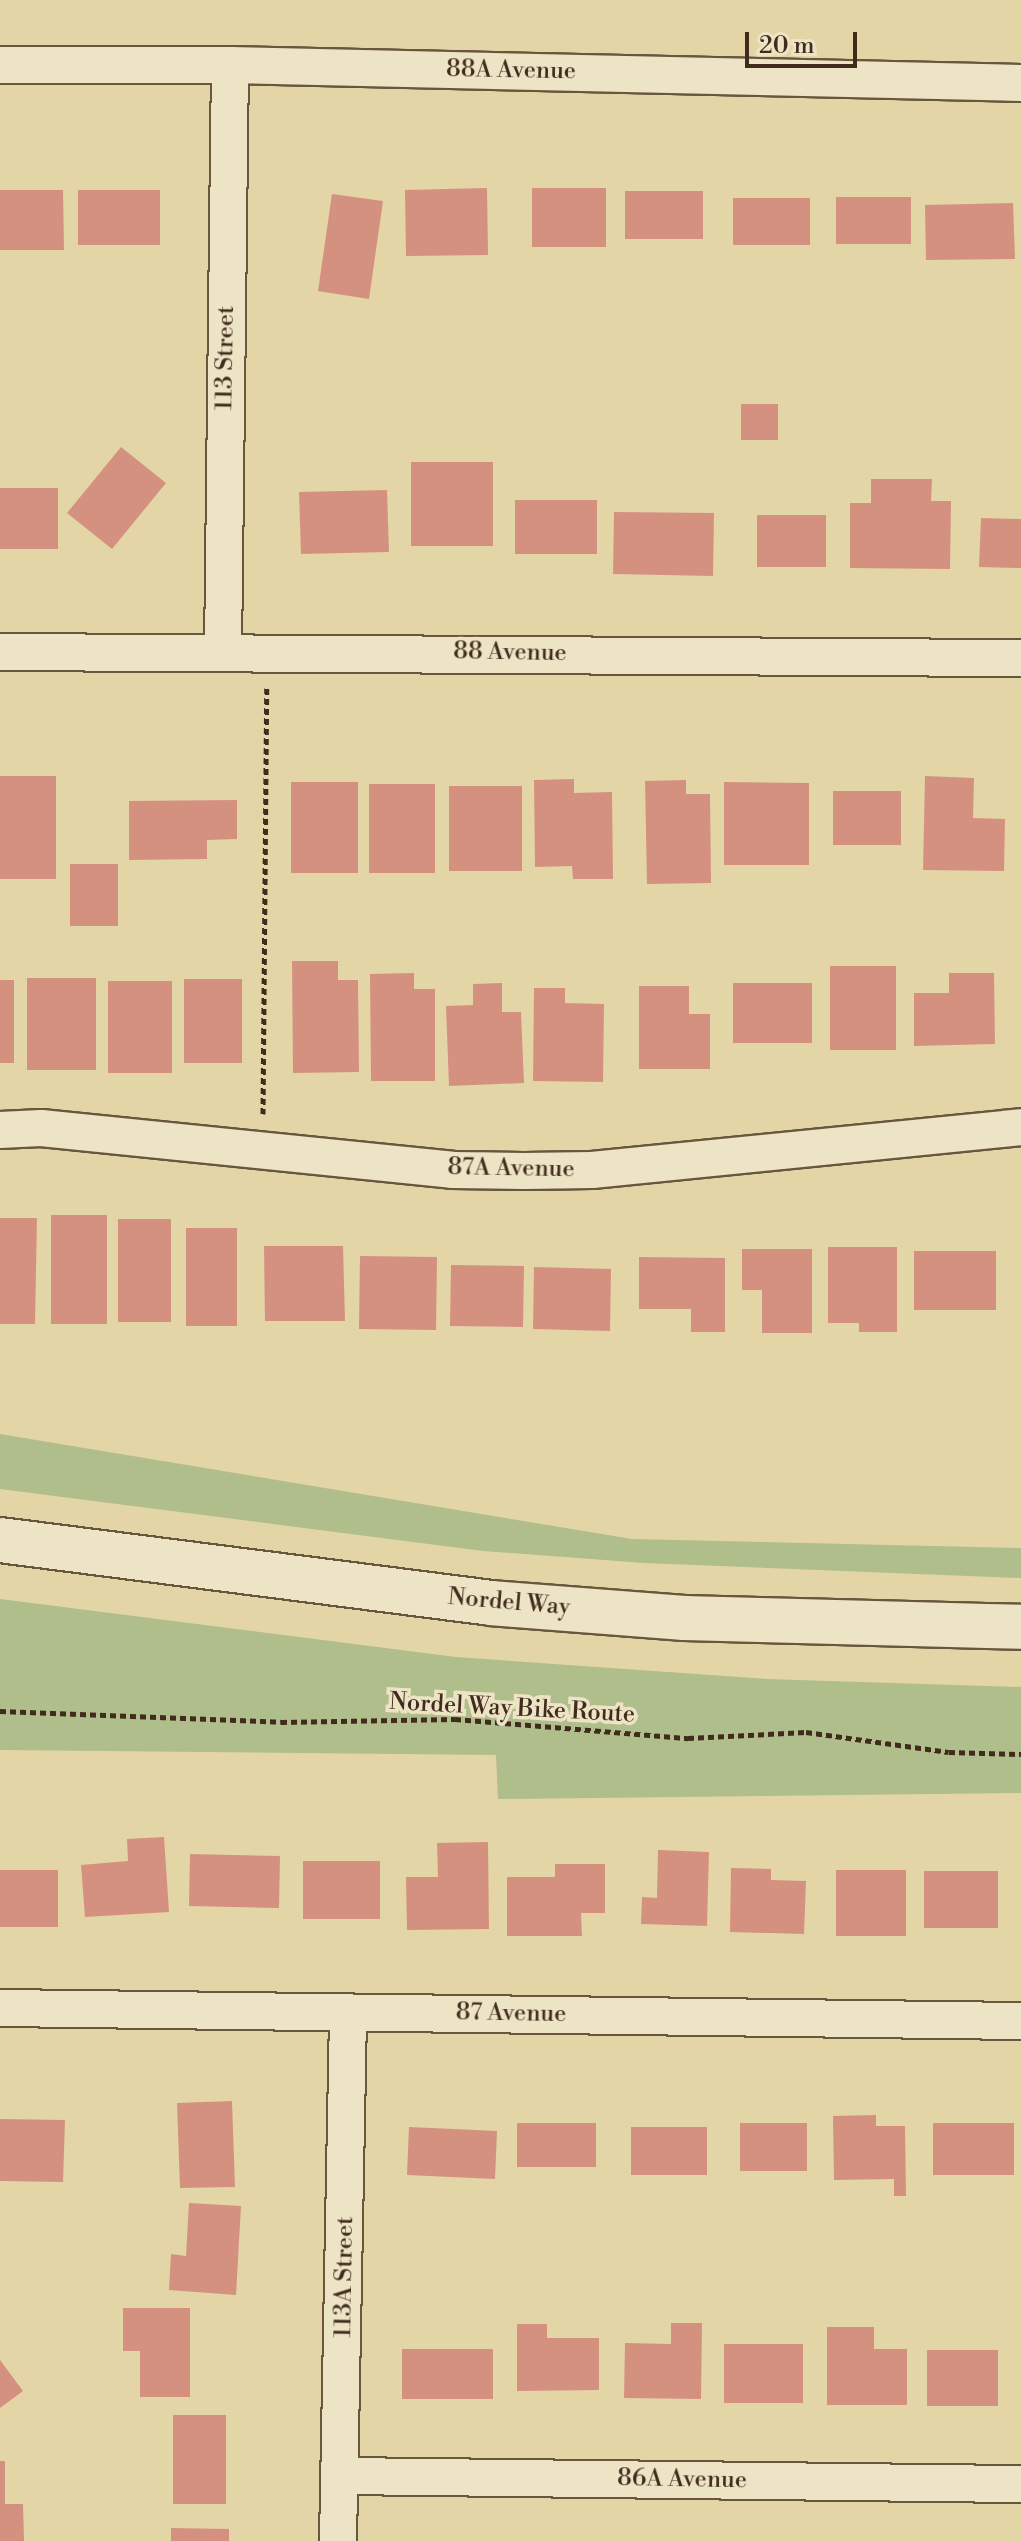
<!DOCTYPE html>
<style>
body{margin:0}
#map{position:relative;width:1021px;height:2541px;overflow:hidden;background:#e4d5a6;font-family:"Libre Bodoni",serif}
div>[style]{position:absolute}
.green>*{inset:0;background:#afbe8b}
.building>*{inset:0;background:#d49180}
.path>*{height:5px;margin-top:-2.5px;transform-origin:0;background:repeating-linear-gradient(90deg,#402b1d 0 6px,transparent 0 10px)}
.roads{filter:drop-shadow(2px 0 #69563f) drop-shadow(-2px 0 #69563f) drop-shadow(0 2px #69563f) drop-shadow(0 -2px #69563f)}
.street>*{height:36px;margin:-18px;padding:0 18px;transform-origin:18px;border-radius:18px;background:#ede4c5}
.secondary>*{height:44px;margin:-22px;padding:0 22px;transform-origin:22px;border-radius:22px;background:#ede4c5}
span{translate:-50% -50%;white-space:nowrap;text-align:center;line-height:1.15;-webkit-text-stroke:7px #ede4c5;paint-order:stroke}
.street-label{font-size:24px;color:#402b1d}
.scale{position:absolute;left:745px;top:32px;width:112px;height:36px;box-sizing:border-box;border:4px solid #402b1d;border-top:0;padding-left:10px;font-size:24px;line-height:28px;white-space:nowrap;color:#402b1d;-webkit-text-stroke:6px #ede4c5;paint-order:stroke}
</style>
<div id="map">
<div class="green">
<i style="clip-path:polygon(0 1434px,632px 1539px,1021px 1548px,1021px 1578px,644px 1563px,483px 1551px,0 1489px)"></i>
<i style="clip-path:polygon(0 1599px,456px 1657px,767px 1679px,1021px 1687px,1021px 1793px,498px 1799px,496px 1755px,0 1750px)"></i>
</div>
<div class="building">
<i style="clip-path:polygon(487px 188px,488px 255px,406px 256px,405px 190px)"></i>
<i style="clip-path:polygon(532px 188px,606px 188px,606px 247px,532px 247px)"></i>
<i style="clip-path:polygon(0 190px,63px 190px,64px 250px,0 250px)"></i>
<i style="clip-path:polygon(78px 190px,160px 190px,160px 245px,78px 245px)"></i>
<i style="clip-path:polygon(625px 191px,703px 191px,703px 239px,625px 239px)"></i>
<i style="clip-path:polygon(332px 194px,383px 201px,369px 299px,318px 291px)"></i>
<i style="clip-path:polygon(836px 197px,911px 197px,911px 244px,836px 244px)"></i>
<i style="clip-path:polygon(733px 198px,810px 198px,810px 245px,733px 245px)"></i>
<i style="clip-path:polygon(1013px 203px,1015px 259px,926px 260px,925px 205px)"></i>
<i style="clip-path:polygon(741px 404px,778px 404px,778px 440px,741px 440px)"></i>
<i style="clip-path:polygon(121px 447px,166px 483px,112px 549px,67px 513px)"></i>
<i style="clip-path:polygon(411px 462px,493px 462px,493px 546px,411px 546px)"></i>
<i style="clip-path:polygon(871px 479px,932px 479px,931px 501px,951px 501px,950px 569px,850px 568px,850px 503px,871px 503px)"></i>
<i style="clip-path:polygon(0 488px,58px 488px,58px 549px,0 549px)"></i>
<i style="clip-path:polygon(387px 490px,389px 552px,301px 554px,299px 492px)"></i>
<i style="clip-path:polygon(515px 500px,597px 500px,597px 554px,515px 554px)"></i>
<i style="clip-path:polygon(614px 512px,714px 513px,713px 576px,613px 574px)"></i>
<i style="clip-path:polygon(757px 515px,826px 515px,826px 567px,757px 567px)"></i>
<i style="clip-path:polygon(981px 518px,1021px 519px,1021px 568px,979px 567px)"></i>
<i style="clip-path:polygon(0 776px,56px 776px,56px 879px,0 879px)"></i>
<i style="clip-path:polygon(925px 776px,974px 778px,973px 818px,1005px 819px,1004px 871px,923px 870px)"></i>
<i style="clip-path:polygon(574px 779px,574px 793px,612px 792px,613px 879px,573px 879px,572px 866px,535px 867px,534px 780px)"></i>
<i style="clip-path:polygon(686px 780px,686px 794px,710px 794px,711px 883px,647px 884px,645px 781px)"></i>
<i style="clip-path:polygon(291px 782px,358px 782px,358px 873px,291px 873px)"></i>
<i style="clip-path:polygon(724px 782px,809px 783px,809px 865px,724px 865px)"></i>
<i style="clip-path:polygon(369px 784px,435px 784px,435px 873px,369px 873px)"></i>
<i style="clip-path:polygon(449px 786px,522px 786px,522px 871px,449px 871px)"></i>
<i style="clip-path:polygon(833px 791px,901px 791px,901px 845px,833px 845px)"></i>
<i style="clip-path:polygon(237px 800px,237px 839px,207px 840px,207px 859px,129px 860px,129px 801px)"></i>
<i style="clip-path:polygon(70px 864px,118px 864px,118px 926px,70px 926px)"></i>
<i style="clip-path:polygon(292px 961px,338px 961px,338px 980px,358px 980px,359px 1072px,293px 1073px)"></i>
<i style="clip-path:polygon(830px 966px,896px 966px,896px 1050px,830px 1050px)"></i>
<i style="clip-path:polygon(414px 973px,414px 989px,435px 989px,435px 1081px,371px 1081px,370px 974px)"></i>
<i style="clip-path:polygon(949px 973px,994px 973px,995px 1044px,914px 1046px,914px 993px,949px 993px)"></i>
<i style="clip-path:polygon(27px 978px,96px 978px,96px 1070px,27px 1070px)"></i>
<i style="clip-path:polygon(184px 979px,242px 979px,242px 1063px,184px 1063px)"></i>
<i style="clip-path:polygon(0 980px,14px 980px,14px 1063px,0 1063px)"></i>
<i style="clip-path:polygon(108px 981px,172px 981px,172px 1073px,108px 1073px)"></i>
<i style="clip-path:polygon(502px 983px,502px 1012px,521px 1012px,524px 1083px,449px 1086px,446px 1006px,473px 1005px,473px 984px)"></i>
<i style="clip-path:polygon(733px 983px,812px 983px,812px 1043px,733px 1043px)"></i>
<i style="clip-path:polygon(639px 986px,689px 986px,689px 1014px,710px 1014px,710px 1069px,639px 1069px)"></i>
<i style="clip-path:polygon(534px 988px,565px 988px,565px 1003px,604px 1004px,603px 1082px,533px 1081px)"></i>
<i style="clip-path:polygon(51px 1215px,107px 1215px,107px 1324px,51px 1324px)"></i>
<i style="clip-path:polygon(0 1218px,37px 1218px,35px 1324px,0 1324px)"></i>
<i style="clip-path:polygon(118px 1219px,171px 1219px,171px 1322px,118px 1322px)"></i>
<i style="clip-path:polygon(186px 1228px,237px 1228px,237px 1326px,186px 1326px)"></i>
<i style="clip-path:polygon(264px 1246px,343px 1246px,345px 1321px,265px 1321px)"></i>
<i style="clip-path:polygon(828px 1247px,897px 1247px,897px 1332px,859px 1332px,859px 1323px,828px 1323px)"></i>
<i style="clip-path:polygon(742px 1249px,812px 1249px,812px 1333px,762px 1333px,762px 1290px,742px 1290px)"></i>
<i style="clip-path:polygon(914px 1251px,996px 1251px,996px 1310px,914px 1310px)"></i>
<i style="clip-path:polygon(360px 1256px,437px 1257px,436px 1330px,359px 1329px)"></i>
<i style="clip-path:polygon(639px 1257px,725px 1258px,725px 1332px,691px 1332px,691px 1309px,639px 1309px)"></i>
<i style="clip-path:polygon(451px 1265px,524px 1266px,523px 1327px,450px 1326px)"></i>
<i style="clip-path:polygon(534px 1267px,611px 1269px,610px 1331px,533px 1329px)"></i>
<i style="clip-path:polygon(164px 1837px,169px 1912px,85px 1917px,81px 1865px,128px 1861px,127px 1839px)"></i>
<i style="clip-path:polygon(488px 1842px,489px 1929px,407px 1930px,406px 1877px,438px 1877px,437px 1843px)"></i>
<i style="clip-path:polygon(658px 1850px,709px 1852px,707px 1926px,641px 1924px,642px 1897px,657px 1898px)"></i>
<i style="clip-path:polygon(190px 1854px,280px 1856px,279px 1908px,189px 1906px)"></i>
<i style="clip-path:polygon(303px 1861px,380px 1861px,380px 1919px,303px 1919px)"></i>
<i style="clip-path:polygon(555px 1864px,605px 1864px,605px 1913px,581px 1913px,582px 1936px,507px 1936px,507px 1877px,555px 1877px)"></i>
<i style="clip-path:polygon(731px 1868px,771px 1869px,771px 1880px,806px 1881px,804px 1934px,730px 1932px)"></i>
<i style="clip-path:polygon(0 1870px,58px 1870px,58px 1927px,0 1927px)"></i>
<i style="clip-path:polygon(836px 1870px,906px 1870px,906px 1936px,836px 1936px)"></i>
<i style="clip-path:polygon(924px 1871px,998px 1871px,998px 1928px,924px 1928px)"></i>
<i style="clip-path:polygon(232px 2101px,235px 2187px,180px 2188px,177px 2103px)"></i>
<i style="clip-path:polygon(876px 2115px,876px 2126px,905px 2126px,906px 2196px,894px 2196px,894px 2179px,834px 2180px,833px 2116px)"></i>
<i style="clip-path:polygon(0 2119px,65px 2120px,63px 2182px,0 2181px)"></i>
<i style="clip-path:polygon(517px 2123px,596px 2123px,596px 2167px,517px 2167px)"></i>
<i style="clip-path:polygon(740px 2123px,807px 2123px,807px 2171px,740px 2171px)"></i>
<i style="clip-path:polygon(933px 2123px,1014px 2123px,1014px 2175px,933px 2175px)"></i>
<i style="clip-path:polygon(409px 2127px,497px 2131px,495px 2179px,407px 2175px)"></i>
<i style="clip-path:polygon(631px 2127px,707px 2127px,707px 2175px,631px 2175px)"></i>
<i style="clip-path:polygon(189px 2203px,241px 2206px,236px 2295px,169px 2290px,171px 2254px,186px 2256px)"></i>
<i style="clip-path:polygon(123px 2308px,190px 2308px,190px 2397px,140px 2397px,140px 2351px,123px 2351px)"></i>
<i style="clip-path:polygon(671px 2323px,702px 2323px,701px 2399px,624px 2398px,625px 2343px,671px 2344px)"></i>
<i style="clip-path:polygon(517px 2324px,547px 2324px,547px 2338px,599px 2338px,599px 2390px,517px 2391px)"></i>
<i style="clip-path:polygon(827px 2327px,874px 2327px,874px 2349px,907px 2349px,907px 2405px,827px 2405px)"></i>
<i style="clip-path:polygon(724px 2344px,803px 2344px,803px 2403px,724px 2403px)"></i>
<i style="clip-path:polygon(402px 2349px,493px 2349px,493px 2399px,402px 2399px)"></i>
<i style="clip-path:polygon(927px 2350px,998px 2350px,998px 2406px,927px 2406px)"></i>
<i style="clip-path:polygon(0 2360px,23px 2391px,0 2408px)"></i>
<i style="clip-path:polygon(173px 2415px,226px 2415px,226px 2504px,173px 2504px)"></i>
<i style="clip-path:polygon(0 2461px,5px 2461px,5px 2504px,23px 2504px,24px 2541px,0 2541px)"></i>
<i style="clip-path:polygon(171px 2528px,229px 2529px,229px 2541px,171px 2541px)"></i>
</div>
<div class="path">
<i style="left:263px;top:1114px;width:426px;rotate:-89.5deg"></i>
<i style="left:0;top:1711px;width:281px;rotate:2.2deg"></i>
<i style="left:281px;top:1722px;width:174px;rotate:-1deg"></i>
<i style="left:455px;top:1719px;width:234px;rotate:4.7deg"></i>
<i style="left:688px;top:1738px;width:118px;rotate:-2.9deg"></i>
<i style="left:806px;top:1732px;width:144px;rotate:8deg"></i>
<i style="left:949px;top:1752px;width:72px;rotate:1.6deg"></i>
</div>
<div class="roads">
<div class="street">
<i style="left:0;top:65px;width:230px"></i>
<i style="left:230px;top:65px;width:791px;rotate:1.3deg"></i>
<i style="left:0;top:652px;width:1021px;rotate:0.34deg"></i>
<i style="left:223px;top:652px;width:587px;rotate:-89.32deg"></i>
<i style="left:0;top:1130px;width:41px;rotate:-2.8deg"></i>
<i style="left:41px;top:1128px;width:413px;rotate:5.8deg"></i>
<i style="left:452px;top:1170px;width:72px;rotate:0.8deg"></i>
<i style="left:524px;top:1171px;width:68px;rotate:-0.8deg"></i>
<i style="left:592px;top:1170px;width:431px;rotate:-5.7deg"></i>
<i style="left:0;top:2008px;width:1021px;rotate:0.73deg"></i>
<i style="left:342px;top:2476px;width:679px;rotate:0.68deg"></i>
<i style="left:338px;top:2541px;width:528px;rotate:-88.91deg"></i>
</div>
<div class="secondary">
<i style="left:0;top:1540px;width:494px;rotate:7.3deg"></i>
<i style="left:490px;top:1603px;width:195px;rotate:4.4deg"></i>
<i style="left:684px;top:1618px;width:337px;rotate:1.5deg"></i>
</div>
</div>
<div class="street-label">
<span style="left:511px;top:71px;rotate:1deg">88A Avenue</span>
<span style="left:226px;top:358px;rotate:-89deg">113 Street</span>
<span style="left:510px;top:653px;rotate:1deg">88 Avenue</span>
<span style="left:511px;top:1169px;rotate:1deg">87A Avenue</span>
<span style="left:509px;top:1603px;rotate:5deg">Nordel Way</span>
<span style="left:512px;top:1709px;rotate:3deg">Nordel Way Bike Route</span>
<span style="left:511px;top:2014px;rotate:1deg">87 Avenue</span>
<span style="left:345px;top:2277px;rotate:-89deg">113A Street</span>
<span style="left:682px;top:2480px;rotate:1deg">86A Avenue</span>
</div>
<div class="scale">20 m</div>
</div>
